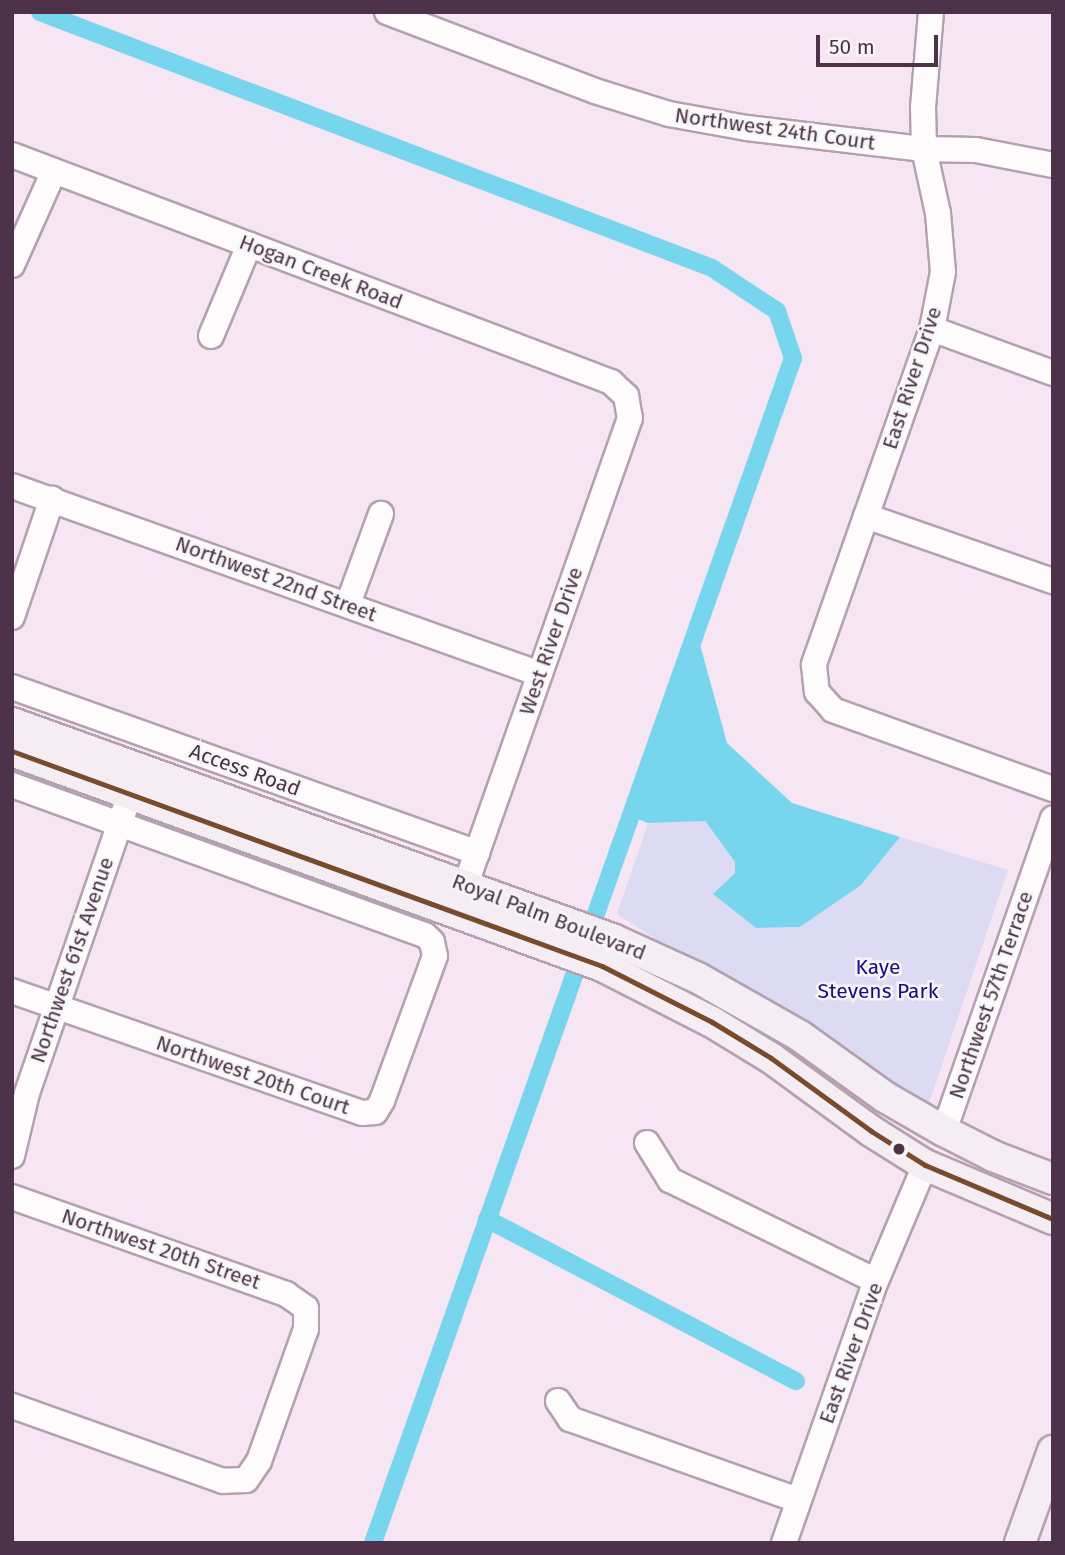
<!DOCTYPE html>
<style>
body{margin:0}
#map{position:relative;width:1065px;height:1555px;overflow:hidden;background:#f6e5f2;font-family:"Fira Sans",sans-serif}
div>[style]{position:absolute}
.green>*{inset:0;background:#dddbf4}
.water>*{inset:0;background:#77d6ed}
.canal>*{height:18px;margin:-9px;padding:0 9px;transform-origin:9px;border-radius:9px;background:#77d6ed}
.roads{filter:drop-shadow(2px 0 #b4a0b0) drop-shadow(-2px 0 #b4a0b0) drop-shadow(0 2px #b4a0b0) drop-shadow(0 -2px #b4a0b0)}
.minor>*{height:24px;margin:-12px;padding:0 12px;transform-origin:12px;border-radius:12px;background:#fefbfd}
.major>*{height:30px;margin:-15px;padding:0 15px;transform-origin:15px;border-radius:15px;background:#f4edf3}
.bus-1>*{height:5px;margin:-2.5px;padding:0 2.5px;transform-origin:2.5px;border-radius:2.5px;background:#7a4b2a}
.dots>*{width:19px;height:19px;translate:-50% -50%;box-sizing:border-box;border:4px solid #f6f6f6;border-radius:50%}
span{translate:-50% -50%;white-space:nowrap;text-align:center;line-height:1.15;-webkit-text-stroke:5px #f6f6f6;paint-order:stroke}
.street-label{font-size:21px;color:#4e3249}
.park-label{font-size:21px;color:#1e0888}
.frame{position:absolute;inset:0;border:14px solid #4e3249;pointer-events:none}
.scale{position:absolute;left:816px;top:35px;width:122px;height:32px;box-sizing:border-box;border:4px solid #4e3249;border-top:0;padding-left:9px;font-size:21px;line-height:24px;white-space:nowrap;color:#4e3249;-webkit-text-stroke:5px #f6f6f6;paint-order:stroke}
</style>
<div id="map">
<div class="green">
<i style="clip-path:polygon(704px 821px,735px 862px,735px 873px,714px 893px,756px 928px,800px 927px,861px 885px,900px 837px,1008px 870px,925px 1115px,617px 914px,648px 823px)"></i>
</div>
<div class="water">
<i style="clip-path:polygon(696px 630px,727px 743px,792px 803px,900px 837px,861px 885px,800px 927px,756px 928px,713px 894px,735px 873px,735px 862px,705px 821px,648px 823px,630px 816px)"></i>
</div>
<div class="canal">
<i style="left:40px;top:12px;width:719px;rotate:20.85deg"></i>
<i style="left:712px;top:268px;width:78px;rotate:33.5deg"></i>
<i style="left:777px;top:311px;width:50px;rotate:71.2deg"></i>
<i style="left:793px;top:358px;width:1257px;rotate:109.52deg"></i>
<i style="left:487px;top:1219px;width:349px;rotate:27.7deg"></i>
</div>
<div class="roads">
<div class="minor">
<i style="left:387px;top:12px;width:222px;rotate:20.8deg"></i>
<i style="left:595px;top:91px;width:77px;rotate:17.3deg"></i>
<i style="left:669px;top:114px;width:79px;rotate:10.2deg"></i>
<i style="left:747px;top:128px;width:178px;rotate:6.8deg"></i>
<i style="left:924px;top:149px;width:52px;rotate:1.1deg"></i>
<i style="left:976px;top:150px;width:78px;rotate:11deg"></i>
<i style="left:931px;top:12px;width:95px;rotate:94.8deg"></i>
<i style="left:923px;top:107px;width:42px;rotate:88.6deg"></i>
<i style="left:924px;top:149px;width:66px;rotate:77.7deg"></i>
<i style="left:938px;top:213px;width:59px;rotate:85.2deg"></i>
<i style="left:943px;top:272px;width:58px;rotate:100.9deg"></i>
<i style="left:932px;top:329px;width:356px;rotate:109.4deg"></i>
<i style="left:814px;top:665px;width:27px;rotate:84deg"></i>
<i style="left:817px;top:692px;width:24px;rotate:48deg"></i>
<i style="left:833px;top:710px;width:234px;rotate:19.8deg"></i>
<i style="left:12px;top:155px;width:641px;rotate:20.75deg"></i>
<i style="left:611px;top:382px;width:21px;rotate:43deg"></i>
<i style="left:626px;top:396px;width:22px;rotate:80deg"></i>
<i style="left:630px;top:418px;width:495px;rotate:109.4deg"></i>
<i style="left:12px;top:265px;width:103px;rotate:-65.9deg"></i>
<i style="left:932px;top:329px;width:129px;rotate:20deg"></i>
<i style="left:211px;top:336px;width:99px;rotate:-67.3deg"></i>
<i style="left:12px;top:486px;width:560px;rotate:19.6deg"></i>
<i style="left:866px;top:516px;width:198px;rotate:19.2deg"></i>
<i style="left:348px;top:604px;width:96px;rotate:-69.9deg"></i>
<i style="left:12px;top:617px;width:125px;rotate:-71.3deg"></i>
<i style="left:12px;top:687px;width:494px;rotate:19.6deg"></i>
<i style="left:12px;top:785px;width:439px;rotate:20deg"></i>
<i style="left:425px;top:935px;width:10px;rotate:45deg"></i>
<i style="left:432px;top:942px;width:14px;rotate:78deg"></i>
<i style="left:435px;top:956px;width:154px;rotate:110.1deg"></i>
<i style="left:382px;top:1101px;width:13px;rotate:122deg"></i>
<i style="left:375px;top:1112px;width:13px;rotate:176deg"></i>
<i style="left:362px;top:1113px;width:371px;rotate:-160.8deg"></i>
<i style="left:944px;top:1131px;width:331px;rotate:-70.8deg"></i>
<i style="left:647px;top:1143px;width:44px;rotate:58.1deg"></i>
<i style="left:670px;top:1180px;width:229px;rotate:26.1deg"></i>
<i style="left:12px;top:1156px;width:65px;rotate:-76.6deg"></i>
<i style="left:27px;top:1093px;width:301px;rotate:-71deg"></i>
<i style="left:12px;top:1197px;width:291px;rotate:19.5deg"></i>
<i style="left:286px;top:1294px;width:24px;rotate:35deg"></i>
<i style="left:306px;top:1308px;width:21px;rotate:90deg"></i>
<i style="left:306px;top:1329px;width:140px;rotate:109.6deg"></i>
<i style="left:259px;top:1461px;width:23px;rotate:124deg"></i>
<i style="left:246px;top:1480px;width:23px;rotate:178deg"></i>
<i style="left:223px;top:1481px;width:224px;rotate:-160.4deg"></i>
<i style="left:558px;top:1401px;width:22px;rotate:56deg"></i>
<i style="left:570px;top:1419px;width:242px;rotate:19.6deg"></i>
<i style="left:784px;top:1543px;width:278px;rotate:-70.7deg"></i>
<i style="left:876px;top:1281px;width:126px;rotate:-67.1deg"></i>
</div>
<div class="major">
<i style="left:12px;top:723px;width:638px;rotate:19.8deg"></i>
<i style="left:612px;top:939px;width:94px;rotate:24.4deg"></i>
<i style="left:698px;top:978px;width:117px;rotate:29.6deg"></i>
<i style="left:800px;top:1036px;width:105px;rotate:35.7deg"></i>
<i style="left:885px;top:1097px;width:68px;rotate:30deg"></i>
<i style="left:944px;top:1131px;width:55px;rotate:27deg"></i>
<i style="left:993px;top:1156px;width:64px;rotate:21deg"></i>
<i style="left:12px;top:751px;width:628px;rotate:20.02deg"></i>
<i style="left:602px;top:966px;width:123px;rotate:27deg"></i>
<i style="left:712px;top:1022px;width:69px;rotate:31.4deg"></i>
<i style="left:771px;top:1058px;width:124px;rotate:36.1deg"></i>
<i style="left:871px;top:1131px;width:64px;rotate:32.2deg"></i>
<i style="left:925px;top:1165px;width:139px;rotate:22.9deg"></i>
<i style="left:1020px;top:1543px;width:98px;rotate:-70.3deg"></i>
</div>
</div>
<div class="bus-1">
<i style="left:12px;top:751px;width:628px;rotate:20.02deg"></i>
<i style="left:602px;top:966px;width:123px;rotate:27deg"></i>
<i style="left:712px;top:1022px;width:69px;rotate:31.4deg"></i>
<i style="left:771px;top:1058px;width:124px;rotate:36.1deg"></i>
<i style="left:871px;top:1131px;width:64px;rotate:32.2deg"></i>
<i style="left:925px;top:1165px;width:139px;rotate:22.9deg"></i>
</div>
<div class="dots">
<i style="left:899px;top:1149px;background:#4e3249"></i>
</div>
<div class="street-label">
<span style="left:775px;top:129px;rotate:8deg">Northwest 24th Court</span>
<span style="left:321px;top:272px;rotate:21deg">Hogan Creek Road</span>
<span style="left:912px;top:378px;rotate:-72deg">East River Drive</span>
<span style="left:276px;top:579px;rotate:20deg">Northwest 22nd Street</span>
<span style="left:551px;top:641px;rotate:-71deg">West River Drive</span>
<span style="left:245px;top:770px;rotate:20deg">Access Road</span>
<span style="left:549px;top:917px;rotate:21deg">Royal Palm Boulevard</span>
<span style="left:72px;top:960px;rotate:-71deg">Northwest 61st Avenue</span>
<span style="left:991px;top:995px;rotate:-71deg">Northwest 57th Terrace</span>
<span style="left:253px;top:1075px;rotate:19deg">Northwest 20th Court</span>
<span style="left:161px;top:1249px;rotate:19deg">Northwest 20th Street</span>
<span style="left:851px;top:1353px;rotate:-70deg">East River Drive</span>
</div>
<div class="park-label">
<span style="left:878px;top:979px">Kaye<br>Stevens Park</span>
</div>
<div class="frame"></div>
<div class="scale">50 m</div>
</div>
